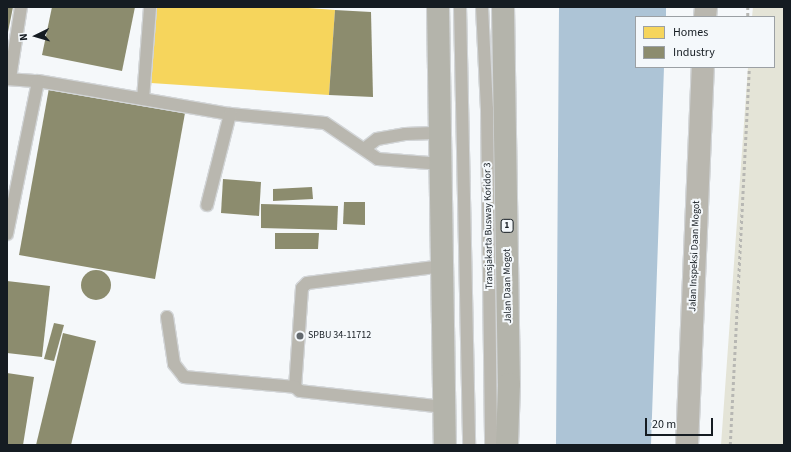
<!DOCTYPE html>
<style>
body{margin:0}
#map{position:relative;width:791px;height:452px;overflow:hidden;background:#f5f8fa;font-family:"Source Sans 3",sans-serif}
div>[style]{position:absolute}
.green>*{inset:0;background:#e4e4d7}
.water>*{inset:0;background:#adc4d6}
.homes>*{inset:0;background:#f6d55c}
.industry>*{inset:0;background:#8c8c6e}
.round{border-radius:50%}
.path>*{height:2.5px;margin-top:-1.25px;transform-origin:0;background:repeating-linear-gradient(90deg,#b7b7b3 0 3px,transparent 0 6px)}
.roads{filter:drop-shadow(1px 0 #d2d5d7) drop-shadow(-1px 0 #d2d5d7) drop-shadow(0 1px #d2d5d7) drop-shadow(0 -1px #d2d5d7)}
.lane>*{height:12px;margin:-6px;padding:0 6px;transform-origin:6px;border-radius:6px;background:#b9b7af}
.street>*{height:22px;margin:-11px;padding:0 11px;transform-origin:11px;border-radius:11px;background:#b9b7af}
.highway>*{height:22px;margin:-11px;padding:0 11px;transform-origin:11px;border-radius:11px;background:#b4b4ab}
.dots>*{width:11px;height:11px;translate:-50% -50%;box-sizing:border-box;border:2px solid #f4f8fb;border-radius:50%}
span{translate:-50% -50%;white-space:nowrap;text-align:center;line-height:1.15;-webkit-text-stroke:4px #f4f8fb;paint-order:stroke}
.shield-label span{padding:1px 3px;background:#f4f8fb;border:1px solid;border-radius:3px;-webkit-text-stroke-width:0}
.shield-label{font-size:9px;color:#151c22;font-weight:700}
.street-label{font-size:10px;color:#151c22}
.poi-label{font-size:10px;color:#151c22}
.left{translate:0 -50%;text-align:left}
.frame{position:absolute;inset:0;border:8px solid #151c22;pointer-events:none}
.legend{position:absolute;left:635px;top:16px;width:140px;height:52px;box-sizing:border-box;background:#f4f8fb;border:1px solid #9ba0a4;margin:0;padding:5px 7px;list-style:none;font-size:12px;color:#151c22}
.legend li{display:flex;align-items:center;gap:8px;height:20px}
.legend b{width:20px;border:1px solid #9ba0a4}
.north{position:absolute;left:16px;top:16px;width:40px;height:40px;-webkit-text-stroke:3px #f4f8fb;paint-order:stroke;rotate:265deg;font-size:11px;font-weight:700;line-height:16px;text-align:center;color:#151c22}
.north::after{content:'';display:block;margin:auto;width:14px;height:18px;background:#151c22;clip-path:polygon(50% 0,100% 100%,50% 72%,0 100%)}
.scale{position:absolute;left:645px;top:418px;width:68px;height:18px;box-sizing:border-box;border:2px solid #151c22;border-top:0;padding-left:5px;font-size:12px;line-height:14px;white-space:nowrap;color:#151c22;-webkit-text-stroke:3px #f4f8fb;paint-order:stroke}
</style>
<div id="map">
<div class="green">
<i style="clip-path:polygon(753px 7px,784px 7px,784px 445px,721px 445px,748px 67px,774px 67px,774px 17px,752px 17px)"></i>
</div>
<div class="water">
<i style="clip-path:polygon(559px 7px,666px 7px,666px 17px,636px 17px,636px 67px,664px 67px,651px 445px,556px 445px)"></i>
</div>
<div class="homes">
<i style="clip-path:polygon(156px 7px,295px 7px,335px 10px,329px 95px,151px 83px)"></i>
</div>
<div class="industry">
<i style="clip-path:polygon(7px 7px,13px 7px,8px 32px,7px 32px)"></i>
<i style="clip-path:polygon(52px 7px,135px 7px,122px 71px,42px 55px)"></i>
<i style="clip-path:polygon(335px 10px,371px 12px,373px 97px,329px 95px)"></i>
<i style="clip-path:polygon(49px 88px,185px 113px,155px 279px,19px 255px)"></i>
<i style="clip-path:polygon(223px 179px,261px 182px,259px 216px,221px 213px)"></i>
<i style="clip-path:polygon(312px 187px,313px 199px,273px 201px,273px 189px)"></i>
<i style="clip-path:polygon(344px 202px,365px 202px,365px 225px,343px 224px)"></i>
<i style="clip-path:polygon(261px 204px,338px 206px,337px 230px,261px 228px)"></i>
<i style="clip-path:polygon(275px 233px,319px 233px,318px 249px,275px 249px)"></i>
<i class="round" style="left:81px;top:270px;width:30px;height:30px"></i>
<i style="clip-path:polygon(7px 281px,50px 286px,42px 357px,7px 353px)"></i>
<i style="clip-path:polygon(54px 323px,64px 325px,54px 361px,44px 359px)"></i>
<i style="clip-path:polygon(63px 333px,96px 341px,71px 445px,36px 445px)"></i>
<i style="clip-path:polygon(7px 373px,34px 377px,23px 445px,7px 445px)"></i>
</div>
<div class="path">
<i style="left:748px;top:7px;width:10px;rotate:90deg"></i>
<i style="left:730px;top:445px;width:378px;rotate:-87.1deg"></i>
</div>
<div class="roads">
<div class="lane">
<i style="left:460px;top:7px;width:438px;rotate:88.8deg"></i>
<i style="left:482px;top:7px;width:102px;rotate:87.2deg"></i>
<i style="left:487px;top:109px;width:336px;rotate:89.3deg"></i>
<i style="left:10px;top:78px;width:72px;rotate:-81.2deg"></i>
<i style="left:7px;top:79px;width:31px;rotate:4deg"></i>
<i style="left:38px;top:81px;width:195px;rotate:9.8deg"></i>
<i style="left:230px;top:114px;width:95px;rotate:5.4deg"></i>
<i style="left:325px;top:123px;width:64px;rotate:34.2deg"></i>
<i style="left:378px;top:159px;width:64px;rotate:4.5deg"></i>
<i style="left:143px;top:99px;width:92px;rotate:-85.6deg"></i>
<i style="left:364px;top:149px;width:16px;rotate:-38deg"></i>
<i style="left:377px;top:139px;width:28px;rotate:-10deg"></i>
<i style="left:405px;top:134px;width:36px;rotate:-2deg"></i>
<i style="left:207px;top:205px;width:94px;rotate:-75.8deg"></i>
<i style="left:7px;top:234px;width:156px;rotate:-78.5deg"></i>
<i style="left:443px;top:266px;width:137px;rotate:172.9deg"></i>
<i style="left:307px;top:283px;width:7px;rotate:135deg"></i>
<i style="left:302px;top:288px;width:99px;rotate:94deg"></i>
<i style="left:295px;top:387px;width:6px;rotate:39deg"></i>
<i style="left:300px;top:391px;width:146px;rotate:6.3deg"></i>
<i style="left:167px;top:317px;width:48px;rotate:81.5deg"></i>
<i style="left:174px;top:364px;width:16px;rotate:52deg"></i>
<i style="left:184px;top:377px;width:111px;rotate:5.1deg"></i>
</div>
<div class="street">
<i style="left:705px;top:17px;width:10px;rotate:-84deg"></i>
<i style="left:687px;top:445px;width:378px;rotate:-87.6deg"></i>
</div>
<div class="highway">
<i style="left:438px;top:7px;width:438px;rotate:89.1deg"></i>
<i style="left:503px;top:7px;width:377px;rotate:89.1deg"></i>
<i style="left:509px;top:384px;width:61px;rotate:91.9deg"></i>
</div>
</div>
<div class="dots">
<i style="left:300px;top:336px;background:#63696e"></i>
</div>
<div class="shield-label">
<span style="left:507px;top:226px">1</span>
</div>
<div class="street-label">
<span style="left:489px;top:226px;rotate:-91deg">Transjakarta Busway Koridor 3</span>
<span style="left:695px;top:256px;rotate:-88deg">Jalan Inspeksi Daan Mogot</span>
<span style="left:508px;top:286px;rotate:-91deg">Jalan Daan Mogot</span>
</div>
<div class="poi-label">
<span class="left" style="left:308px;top:336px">SPBU 34-11712</span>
</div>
<div class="frame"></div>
<ul class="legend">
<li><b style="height:11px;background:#f6d55c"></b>Homes</li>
<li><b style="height:11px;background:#8c8c6e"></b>Industry</li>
</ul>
<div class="north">N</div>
<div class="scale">20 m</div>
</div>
